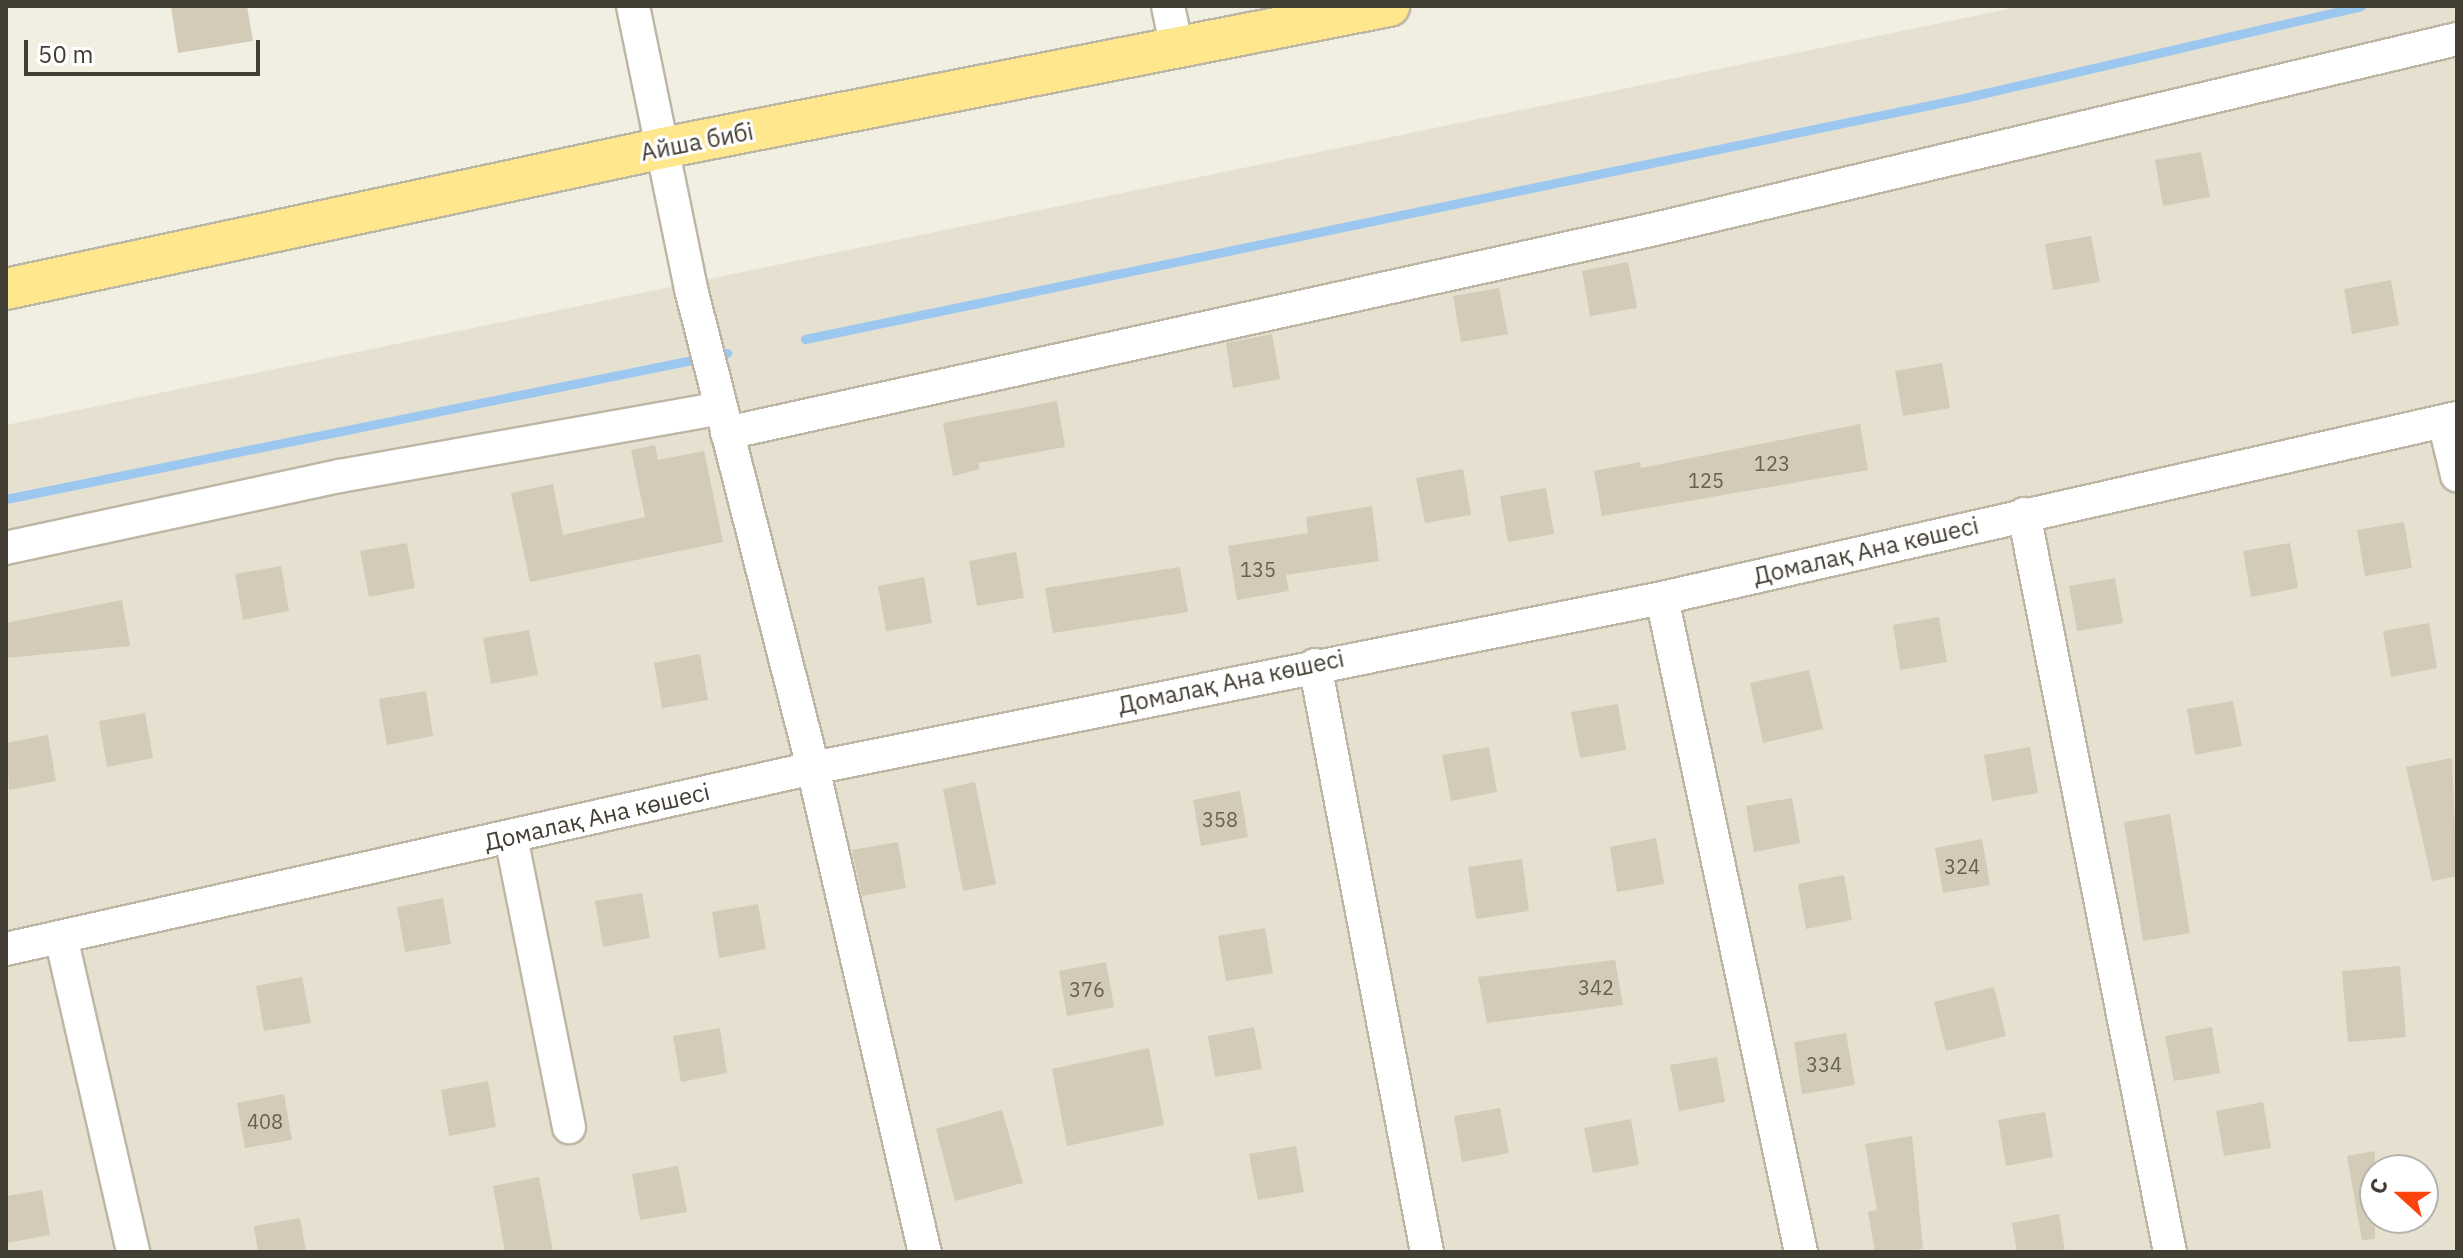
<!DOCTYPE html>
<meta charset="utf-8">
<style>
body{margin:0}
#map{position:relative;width:2463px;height:1258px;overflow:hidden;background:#f1eee2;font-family:"IBM Plex Sans",sans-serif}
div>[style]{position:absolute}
.residential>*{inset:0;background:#e6e0d0}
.stream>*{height:9px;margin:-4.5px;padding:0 4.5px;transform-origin:4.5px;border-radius:4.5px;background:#9cc8f0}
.building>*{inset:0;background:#d3cab8}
.roads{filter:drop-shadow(2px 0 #bdb6a5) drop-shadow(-2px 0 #bdb6a5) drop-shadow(0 2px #bdb6a5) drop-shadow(0 -2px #bdb6a5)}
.minor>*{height:32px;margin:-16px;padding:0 16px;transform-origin:16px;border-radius:16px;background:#fff}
.major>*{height:40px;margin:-20px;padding:0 20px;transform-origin:20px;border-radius:20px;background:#ffe78e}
span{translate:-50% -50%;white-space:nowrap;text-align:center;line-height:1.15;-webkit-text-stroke:6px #fff;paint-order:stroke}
.number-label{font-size:20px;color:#676154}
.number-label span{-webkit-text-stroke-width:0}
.street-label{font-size:24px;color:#433e33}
.frame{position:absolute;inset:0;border:8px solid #433e33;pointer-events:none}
.north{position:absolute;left:2359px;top:1154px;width:80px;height:80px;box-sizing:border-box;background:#fff;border:2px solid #b4b2ad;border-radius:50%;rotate:291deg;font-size:22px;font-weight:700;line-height:32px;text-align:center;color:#433e33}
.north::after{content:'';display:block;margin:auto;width:28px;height:36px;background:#fd430e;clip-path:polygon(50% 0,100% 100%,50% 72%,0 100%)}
.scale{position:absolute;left:24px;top:40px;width:236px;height:36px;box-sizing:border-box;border:4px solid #433e33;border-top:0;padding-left:10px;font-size:24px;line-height:28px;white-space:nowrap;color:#433e33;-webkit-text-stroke:6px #fff;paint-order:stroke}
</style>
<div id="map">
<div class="residential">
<i style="clip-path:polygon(evenodd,2022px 6px,2457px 6px,2457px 1252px,6px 1252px,6px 425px,2022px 6px,2375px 1170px,2423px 1170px,2423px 1218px,2375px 1218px,2375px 1170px)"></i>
</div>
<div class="stream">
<i style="left:805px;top:339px;width:1188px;rotate:-11.75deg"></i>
<i style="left:1968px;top:97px;width:403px;rotate:-13deg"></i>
<i style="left:6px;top:499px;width:736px;rotate:-11.45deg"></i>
</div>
<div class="building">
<i style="clip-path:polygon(171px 6px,247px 6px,253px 41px,178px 53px)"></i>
<i style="clip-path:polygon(2201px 152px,2210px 197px,2163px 206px,2155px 160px)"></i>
<i style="clip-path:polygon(2091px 236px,2100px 282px,2053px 290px,2045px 244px)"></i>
<i style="clip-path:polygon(1628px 262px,1637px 308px,1590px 316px,1582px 271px)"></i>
<i style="clip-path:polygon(2391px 280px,2399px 325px,2352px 334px,2344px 289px)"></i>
<i style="clip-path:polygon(1499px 288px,1508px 334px,1461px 342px,1453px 296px)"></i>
<i style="clip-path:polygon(1272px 334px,1280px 379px,1233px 388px,1226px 343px)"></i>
<i style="clip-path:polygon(1942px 363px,1950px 408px,1903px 416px,1895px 371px)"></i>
<i style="clip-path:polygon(1057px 401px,1065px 447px,978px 463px,980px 469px,953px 476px,943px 423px)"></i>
<i style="clip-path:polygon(1860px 424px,1868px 470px,1602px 516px,1594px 471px,1640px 462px,1641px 468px)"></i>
<i style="clip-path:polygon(655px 445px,658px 460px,704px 451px,723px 542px,530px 582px,511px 493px,553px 484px,563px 535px,645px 517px,631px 450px)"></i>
<i style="clip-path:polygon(1463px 469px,1471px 515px,1425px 523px,1416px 478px)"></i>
<i style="clip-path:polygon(1546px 488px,1554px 534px,1508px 542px,1500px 496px)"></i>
<i style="clip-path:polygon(1372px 506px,1379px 561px,1286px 575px,1289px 591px,1237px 600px,1228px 546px,1308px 533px,1306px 517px)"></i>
<i style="clip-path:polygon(2404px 522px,2412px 568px,2365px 576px,2357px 530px)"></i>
<i style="clip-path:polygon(407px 543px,415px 588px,369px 597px,360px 551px)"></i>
<i style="clip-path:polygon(2290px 543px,2298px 588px,2251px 597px,2243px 551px)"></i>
<i style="clip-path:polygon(1016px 552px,1024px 598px,977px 606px,969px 561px)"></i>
<i style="clip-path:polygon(281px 566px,289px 611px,243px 620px,235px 574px)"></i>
<i style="clip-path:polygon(1180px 567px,1188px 612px,1053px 633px,1045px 588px)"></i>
<i style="clip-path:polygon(924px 577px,932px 623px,886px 631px,878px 586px)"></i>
<i style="clip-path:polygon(2115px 578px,2123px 623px,2077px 631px,2069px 586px)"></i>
<i style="clip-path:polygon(122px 600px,130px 646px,6px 658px,6px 623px)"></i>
<i style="clip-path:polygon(1939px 617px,1947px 662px,1900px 670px,1893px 625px)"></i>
<i style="clip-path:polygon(2429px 623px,2437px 668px,2391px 677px,2383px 631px)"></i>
<i style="clip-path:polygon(529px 630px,538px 675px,491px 684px,483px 638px)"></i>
<i style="clip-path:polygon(700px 654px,708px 700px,662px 708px,654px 663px)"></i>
<i style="clip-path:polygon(1809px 670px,1823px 729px,1763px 743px,1750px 683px)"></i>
<i style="clip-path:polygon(426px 691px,433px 736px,387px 745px,379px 699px)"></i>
<i style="clip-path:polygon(2233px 701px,2242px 746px,2195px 755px,2187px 709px)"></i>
<i style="clip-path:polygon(1618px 704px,1626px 750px,1580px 758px,1571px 712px)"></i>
<i style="clip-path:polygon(145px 713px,153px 758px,107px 767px,99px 721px)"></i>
<i style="clip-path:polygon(48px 735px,56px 781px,9px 790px,6px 743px)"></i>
<i style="clip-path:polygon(1489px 747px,1497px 792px,1451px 801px,1442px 755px)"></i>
<i style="clip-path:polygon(2030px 747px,2038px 793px,1992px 801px,1984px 755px)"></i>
<i style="clip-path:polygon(2452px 758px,2457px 876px,2432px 881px,2406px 767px)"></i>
<i style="clip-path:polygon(975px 782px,996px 884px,963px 891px,943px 789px)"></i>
<i style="clip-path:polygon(1240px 791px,1248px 837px,1201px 846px,1193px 800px)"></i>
<i style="clip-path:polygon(1792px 798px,1800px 843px,1754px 852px,1746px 806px)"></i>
<i style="clip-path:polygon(2170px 814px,2190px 933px,2143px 941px,2124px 822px)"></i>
<i style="clip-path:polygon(1656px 838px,1664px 884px,1617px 892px,1610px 847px)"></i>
<i style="clip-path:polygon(1982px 839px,1990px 885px,1943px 893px,1935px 848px)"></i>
<i style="clip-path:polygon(898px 842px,906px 888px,862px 896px,852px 850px)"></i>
<i style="clip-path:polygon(1522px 859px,1529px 911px,1476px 919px,1468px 867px)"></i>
<i style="clip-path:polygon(1844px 875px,1852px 920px,1806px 929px,1798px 884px)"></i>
<i style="clip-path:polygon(642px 893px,650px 938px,603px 947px,595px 901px)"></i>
<i style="clip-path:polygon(443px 898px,451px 944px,405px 952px,397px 907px)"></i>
<i style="clip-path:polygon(758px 904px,766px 949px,719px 958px,712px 912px)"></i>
<i style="clip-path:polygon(1265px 928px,1273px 973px,1226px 981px,1218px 936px)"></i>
<i style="clip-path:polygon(1615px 960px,1623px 1005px,1487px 1023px,1478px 977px)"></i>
<i style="clip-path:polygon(1106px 962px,1114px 1007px,1067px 1016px,1059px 971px)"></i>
<i style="clip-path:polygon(2400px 966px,2406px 1037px,2348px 1042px,2342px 971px)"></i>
<i style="clip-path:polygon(302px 977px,311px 1023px,264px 1031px,256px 986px)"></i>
<i style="clip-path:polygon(1994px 987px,2006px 1036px,1946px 1051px,1934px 1002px)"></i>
<i style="clip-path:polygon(1254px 1027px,1262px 1069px,1215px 1077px,1208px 1036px)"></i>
<i style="clip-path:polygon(2212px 1027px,2220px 1073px,2174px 1081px,2165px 1036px)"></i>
<i style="clip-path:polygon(720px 1028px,727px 1073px,681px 1082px,673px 1036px)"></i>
<i style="clip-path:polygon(1846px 1033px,1855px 1085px,1802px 1094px,1794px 1042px)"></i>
<i style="clip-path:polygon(1149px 1048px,1164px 1125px,1067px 1146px,1052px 1069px)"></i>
<i style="clip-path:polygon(1717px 1057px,1725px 1102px,1679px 1111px,1670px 1065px)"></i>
<i style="clip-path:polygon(488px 1081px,496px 1127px,449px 1136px,441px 1090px)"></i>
<i style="clip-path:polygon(284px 1094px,292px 1140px,245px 1148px,237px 1103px)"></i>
<i style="clip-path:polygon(2263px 1102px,2271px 1148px,2224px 1156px,2216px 1111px)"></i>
<i style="clip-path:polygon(1500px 1108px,1509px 1153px,1462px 1162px,1454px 1116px)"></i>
<i style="clip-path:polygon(1002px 1110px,1023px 1183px,955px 1201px,936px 1129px)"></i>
<i style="clip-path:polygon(2045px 1112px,2053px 1157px,2006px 1166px,1998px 1120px)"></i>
<i style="clip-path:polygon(1631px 1119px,1639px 1165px,1593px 1173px,1584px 1128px)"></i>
<i style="clip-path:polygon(1912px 1136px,1923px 1249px,1875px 1252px,1868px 1212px,1877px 1210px,1865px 1144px)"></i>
<i style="clip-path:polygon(1296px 1146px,1304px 1192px,1258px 1200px,1249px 1154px)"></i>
<i style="clip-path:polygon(2375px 1151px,2375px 1239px,2362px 1240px,2347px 1156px)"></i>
<i style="clip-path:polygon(678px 1166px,687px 1212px,640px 1220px,632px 1174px)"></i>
<i style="clip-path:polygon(539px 1177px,553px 1252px,505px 1252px,493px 1186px)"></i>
<i style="clip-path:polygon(42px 1190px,50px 1235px,6px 1243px,6px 1196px)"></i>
<i style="clip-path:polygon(2059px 1214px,2065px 1252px,2017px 1252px,2012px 1223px)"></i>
<i style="clip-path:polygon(300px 1218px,306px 1252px,258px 1252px,254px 1226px)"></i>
</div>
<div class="roads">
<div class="minor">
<i style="left:633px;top:6px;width:289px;rotate:78.4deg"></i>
<i style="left:691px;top:289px;width:494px;rotate:75.7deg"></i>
<i style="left:813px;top:768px;width:497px;rotate:77deg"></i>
<i style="left:1168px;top:6px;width:44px;rotate:78.2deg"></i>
<i style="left:2444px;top:421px;width:56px;rotate:76.5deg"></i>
<i style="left:727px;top:433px;width:950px;rotate:-12.4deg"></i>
<i style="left:1655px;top:229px;width:824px;rotate:-13.33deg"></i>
<i style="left:2024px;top:514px;width:752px;rotate:78.81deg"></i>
<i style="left:6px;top:548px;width:342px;rotate:-12.2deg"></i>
<i style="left:340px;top:476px;width:386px;rotate:-10.1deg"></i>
<i style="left:1662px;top:598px;width:669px;rotate:78deg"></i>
<i style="left:1315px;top:665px;width:598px;rotate:79.2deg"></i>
<i style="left:511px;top:837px;width:296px;rotate:78.7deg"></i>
<i style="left:61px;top:937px;width:323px;rotate:77.1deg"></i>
<i style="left:6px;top:949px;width:827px;rotate:-12.64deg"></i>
<i style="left:813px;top:768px;width:866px;rotate:-11.32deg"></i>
<i style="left:1662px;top:598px;width:815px;rotate:-12.76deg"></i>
</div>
<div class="major">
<i style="left:6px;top:289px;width:672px;rotate:-12.11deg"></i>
<i style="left:663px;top:148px;width:740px;rotate:-11.07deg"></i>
</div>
</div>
<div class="number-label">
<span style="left:1772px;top:463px">123</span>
<span style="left:1706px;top:480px">125</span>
<span style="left:1258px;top:569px">135</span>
<span style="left:1220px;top:819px">358</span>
<span style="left:1962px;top:866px">324</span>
<span style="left:1596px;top:987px">342</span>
<span style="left:1087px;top:989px">376</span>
<span style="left:1824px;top:1064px">334</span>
<span style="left:265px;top:1121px">408</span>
</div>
<div class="street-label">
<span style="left:697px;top:142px;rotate:-11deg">Айша бибі</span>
<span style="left:1866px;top:551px;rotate:-13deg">Домалақ Ана көшесі</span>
<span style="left:1231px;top:682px;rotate:-12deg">Домалақ Ана көшесі</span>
<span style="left:597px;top:817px;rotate:-13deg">Домалақ Ана көшесі</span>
</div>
<div class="frame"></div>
<div class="north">С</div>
<div class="scale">50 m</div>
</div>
